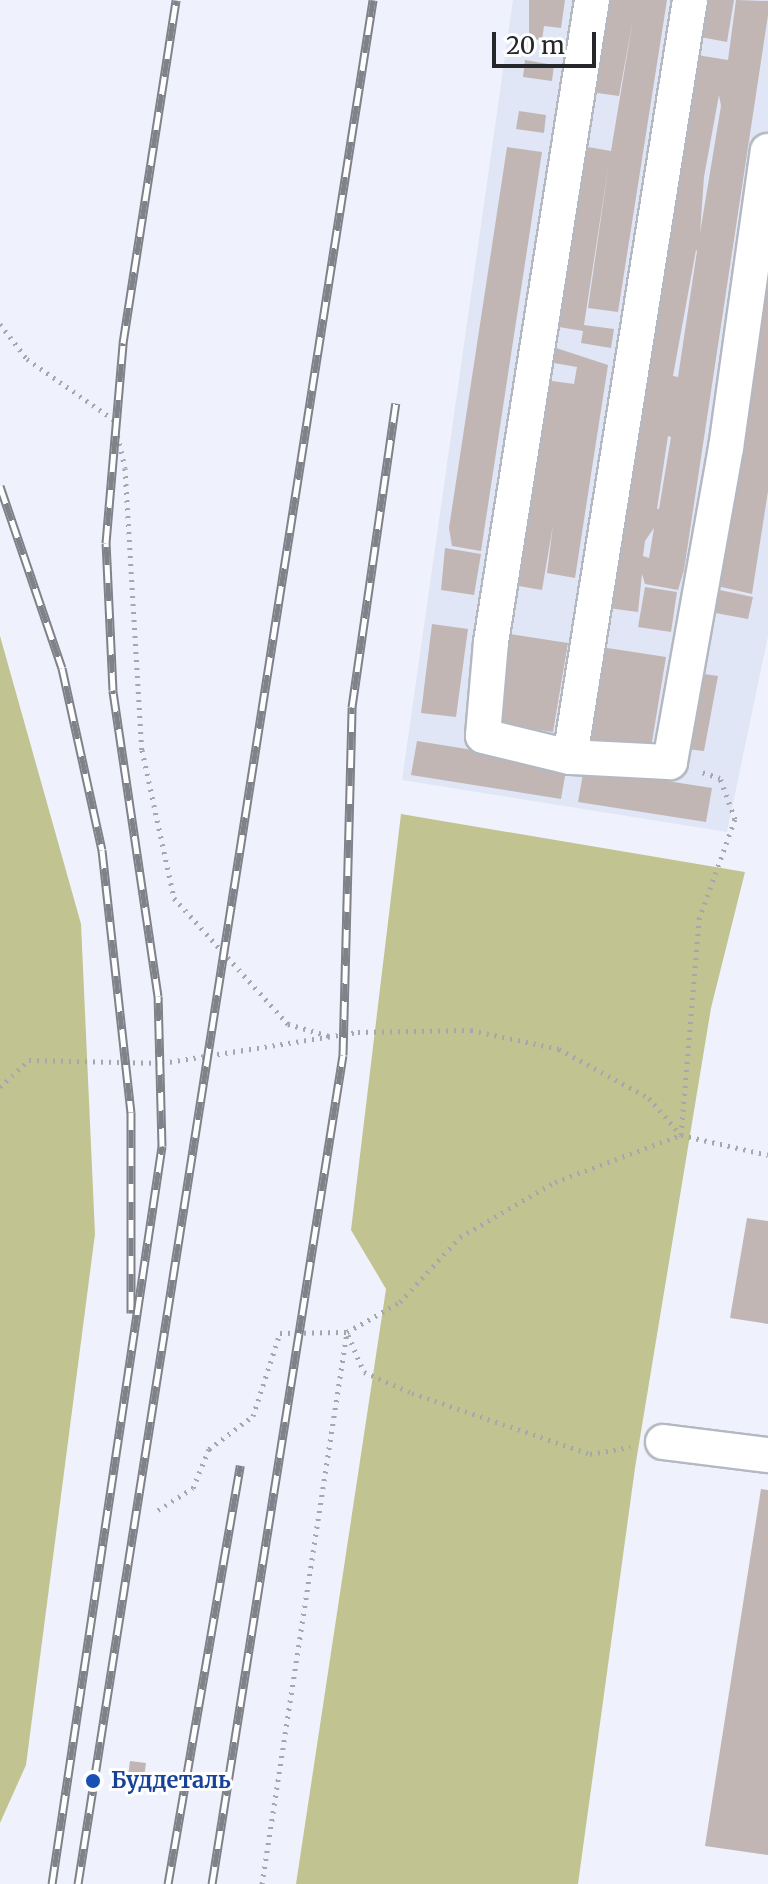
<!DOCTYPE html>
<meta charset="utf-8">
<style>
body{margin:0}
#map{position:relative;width:768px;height:1884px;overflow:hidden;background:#eff2fc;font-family:Merriweather,serif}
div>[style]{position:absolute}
.built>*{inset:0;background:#e0e6f6}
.forest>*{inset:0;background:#c1c490}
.building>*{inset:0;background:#c1b6b4}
.path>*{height:5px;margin-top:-2.5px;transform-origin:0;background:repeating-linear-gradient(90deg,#a5a7af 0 2px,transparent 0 8px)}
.roads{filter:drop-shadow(2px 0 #b4b8c0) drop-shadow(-2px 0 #b4b8c0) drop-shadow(0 2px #b4b8c0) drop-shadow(0 -2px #b4b8c0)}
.minor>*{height:34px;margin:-17px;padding:0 17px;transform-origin:17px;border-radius:17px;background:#fff}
.rail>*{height:9px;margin-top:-4.5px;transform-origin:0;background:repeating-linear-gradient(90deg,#fff 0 18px,#808289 0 36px);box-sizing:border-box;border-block:2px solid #808289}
.dots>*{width:22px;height:22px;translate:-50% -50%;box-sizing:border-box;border:4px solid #fff;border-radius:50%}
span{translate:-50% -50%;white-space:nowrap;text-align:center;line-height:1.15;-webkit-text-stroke:6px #fff;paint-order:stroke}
.transit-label{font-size:22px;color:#164399;font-weight:700}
.left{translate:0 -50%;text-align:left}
.scale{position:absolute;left:492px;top:32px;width:104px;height:36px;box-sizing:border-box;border:4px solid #26272a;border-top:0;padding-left:10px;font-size:24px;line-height:28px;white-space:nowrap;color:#26272a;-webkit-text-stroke:6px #fff;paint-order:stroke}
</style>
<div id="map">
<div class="built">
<i style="clip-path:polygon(513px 0,768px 0,768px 636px,727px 832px,402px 780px)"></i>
</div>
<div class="forest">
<i style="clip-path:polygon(0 636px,81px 924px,95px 1234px,26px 1765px,0 1823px)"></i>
<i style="clip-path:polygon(401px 814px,745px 872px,711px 1008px,635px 1468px,578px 1884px,296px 1884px,386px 1289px,351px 1230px)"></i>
</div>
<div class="building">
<i style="clip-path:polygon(529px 0,565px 0,561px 28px,544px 26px,542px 40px,529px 39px)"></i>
<i style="clip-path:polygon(605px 0,667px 0,618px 312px,588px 308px,609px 162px,584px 325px,614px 329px,611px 348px,581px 343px,583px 331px,553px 326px,582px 146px,611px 151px,633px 19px,619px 96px,590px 92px)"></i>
<i style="clip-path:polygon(706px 0,734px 0,727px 42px,700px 37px)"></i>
<i style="clip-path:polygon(evenodd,736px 0,768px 1px,768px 15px,684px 570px,678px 590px,645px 584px,642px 574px,638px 612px,608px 608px,697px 55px,728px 60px,736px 0,719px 95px,721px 106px,700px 233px,704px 177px,719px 95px,736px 0,696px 250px,697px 251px,678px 377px,673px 376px,696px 250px,736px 0,668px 436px,671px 437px,659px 509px,657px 509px,668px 436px,736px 0,654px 528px,649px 558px,643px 556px,645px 541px,654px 528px)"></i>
<i style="clip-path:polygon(525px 60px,554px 65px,552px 81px,523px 77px)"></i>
<i style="clip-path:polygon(519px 111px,546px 115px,544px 133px,516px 129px)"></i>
<i style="clip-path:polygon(507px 147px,542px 152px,481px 551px,452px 546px,449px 528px)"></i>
<i style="clip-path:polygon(768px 251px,768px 491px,752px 594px,713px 585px)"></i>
<i style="clip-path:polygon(550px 346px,608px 365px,575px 578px,547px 573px,553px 525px,542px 590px,513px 585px,545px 380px,574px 384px,577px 367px,548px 362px)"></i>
<i style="clip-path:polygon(445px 548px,481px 554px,474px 595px,441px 590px)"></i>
<i style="clip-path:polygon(645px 587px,677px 592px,671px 632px,638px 627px)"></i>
<i style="clip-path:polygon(715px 589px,753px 597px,748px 619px,710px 612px)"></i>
<i style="clip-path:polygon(432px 624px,468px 629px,456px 717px,421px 713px)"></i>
<i style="clip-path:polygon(504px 633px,568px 643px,553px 732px,489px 722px)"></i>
<i style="clip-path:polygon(601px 647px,666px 657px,651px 748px,586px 738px)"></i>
<i style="clip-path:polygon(697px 673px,718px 676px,704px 751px,686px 749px)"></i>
<i style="clip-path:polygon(417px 741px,567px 765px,561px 799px,411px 775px)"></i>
<i style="clip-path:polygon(584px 768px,712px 788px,706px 822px,578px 802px)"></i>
<i style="clip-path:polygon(747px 1218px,768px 1221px,768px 1324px,730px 1318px)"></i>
<i style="clip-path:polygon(761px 1489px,768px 1490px,768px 1855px,705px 1846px)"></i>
<i style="clip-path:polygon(130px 1761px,146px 1763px,142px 1793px,126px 1791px)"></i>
</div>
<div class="path">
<i style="left:0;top:324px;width:44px;rotate:52.4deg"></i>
<i style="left:27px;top:359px;width:106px;rotate:35deg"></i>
<i style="left:114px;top:420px;width:49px;rotate:77.1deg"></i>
<i style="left:125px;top:468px;width:283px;rotate:86.6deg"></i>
<i style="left:142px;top:750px;width:151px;rotate:77.8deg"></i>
<i style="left:174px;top:898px;width:170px;rotate:47.9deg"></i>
<i style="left:288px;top:1024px;width:47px;rotate:16.1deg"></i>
<i style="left:0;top:1087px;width:40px;rotate:-43deg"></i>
<i style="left:29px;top:1060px;width:133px;rotate:1.3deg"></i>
<i style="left:162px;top:1063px;width:198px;rotate:-9deg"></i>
<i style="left:358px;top:1032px;width:113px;rotate:-1deg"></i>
<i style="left:471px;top:1030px;width:90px;rotate:12.2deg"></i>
<i style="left:559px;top:1049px;width:102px;rotate:28.6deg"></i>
<i style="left:649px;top:1098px;width:49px;rotate:49.1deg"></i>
<i style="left:681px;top:1135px;width:89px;rotate:12.9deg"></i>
<i style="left:348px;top:1335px;width:40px;rotate:66.6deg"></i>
<i style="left:364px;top:1372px;width:52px;rotate:23.6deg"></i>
<i style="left:412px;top:1393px;width:188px;rotate:18.9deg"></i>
<i style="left:590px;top:1454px;width:41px;rotate:-9.9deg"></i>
<i style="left:158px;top:1510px;width:41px;rotate:-32.2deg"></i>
<i style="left:193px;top:1488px;width:42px;rotate:-67.7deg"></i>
<i style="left:209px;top:1449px;width:55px;rotate:-36.9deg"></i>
<i style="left:253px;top:1416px;width:87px;rotate:-72deg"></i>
<i style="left:280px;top:1333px;width:67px;rotate:-0.9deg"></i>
<i style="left:347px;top:1332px;width:61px;rotate:-29.5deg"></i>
<i style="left:400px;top:1302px;width:88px;rotate:-47.3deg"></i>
<i style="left:460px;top:1237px;width:110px;rotate:-30.1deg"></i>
<i style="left:555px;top:1182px;width:134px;rotate:-20.5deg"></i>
<i style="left:681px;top:1135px;width:217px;rotate:-85.2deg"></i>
<i style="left:699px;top:919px;width:106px;rotate:-70.2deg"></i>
<i style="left:735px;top:819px;width:44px;rotate:-110.1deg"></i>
<i style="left:720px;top:778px;width:22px;rotate:-162deg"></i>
<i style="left:262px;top:1884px;width:559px;rotate:-81.25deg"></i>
</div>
<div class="roads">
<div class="minor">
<i style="left:592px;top:0;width:650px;rotate:98.94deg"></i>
<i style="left:491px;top:642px;width:94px;rotate:94.9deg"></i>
<i style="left:483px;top:736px;width:89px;rotate:13.6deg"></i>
<i style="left:570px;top:757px;width:100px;rotate:2.9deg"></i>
<i style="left:670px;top:762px;width:319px;rotate:-79.9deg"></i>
<i style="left:726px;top:448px;width:300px;rotate:-82deg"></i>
<i style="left:570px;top:757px;width:766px;rotate:-80.99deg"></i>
<i style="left:663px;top:1442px;width:106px;rotate:7.1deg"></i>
</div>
</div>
<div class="rail">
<i style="left:0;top:486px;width:192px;rotate:71.2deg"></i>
<i style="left:62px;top:668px;width:186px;rotate:77.6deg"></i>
<i style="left:102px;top:850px;width:264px;rotate:83.7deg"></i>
<i style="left:131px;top:1112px;width:201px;rotate:90deg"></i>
<i style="left:52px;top:1884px;width:746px;rotate:-81.52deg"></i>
<i style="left:162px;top:1146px;width:150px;rotate:-91.5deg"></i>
<i style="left:158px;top:996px;width:309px;rotate:-98.4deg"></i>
<i style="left:113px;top:690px;width:147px;rotate:-92.7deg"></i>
<i style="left:106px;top:543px;width:201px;rotate:-85.1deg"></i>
<i style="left:123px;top:343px;width:347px;rotate:-81.2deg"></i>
<i style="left:78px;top:1884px;width:1907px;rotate:-81.1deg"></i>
<i style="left:168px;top:1884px;width:425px;rotate:-80.2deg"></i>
<i style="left:212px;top:1884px;width:839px;rotate:-81.02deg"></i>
<i style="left:343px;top:1055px;width:348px;rotate:-88.5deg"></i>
<i style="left:352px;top:707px;width:307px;rotate:-81.8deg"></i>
</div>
<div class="dots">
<i style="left:93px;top:1781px;background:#1a4fb4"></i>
</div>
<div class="transit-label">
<span class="left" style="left:111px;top:1781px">Буддеталь</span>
</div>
<div class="scale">20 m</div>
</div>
